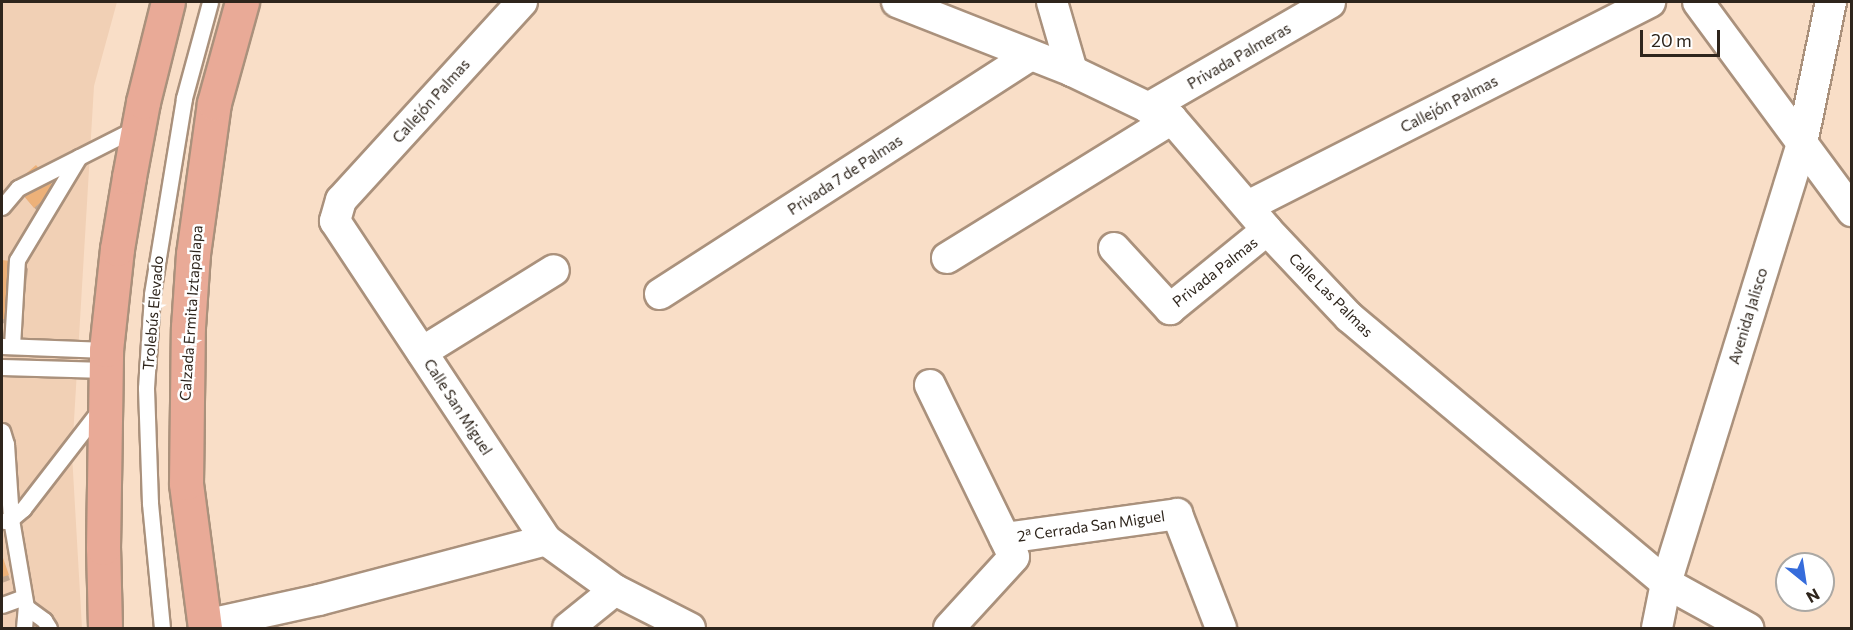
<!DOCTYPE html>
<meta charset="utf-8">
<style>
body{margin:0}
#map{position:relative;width:1853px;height:630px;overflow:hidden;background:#f9dec7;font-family:Commissioner,sans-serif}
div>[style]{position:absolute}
.built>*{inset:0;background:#f1d0b5}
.shadow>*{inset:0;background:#0003}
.building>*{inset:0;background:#edb179}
.roads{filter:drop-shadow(2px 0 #aa917c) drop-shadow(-2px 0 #aa917c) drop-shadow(0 2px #aa917c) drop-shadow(0 -2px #aa917c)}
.service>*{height:15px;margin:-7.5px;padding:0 7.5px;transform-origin:7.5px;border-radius:7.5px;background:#fff}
.minor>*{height:30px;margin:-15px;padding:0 15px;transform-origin:15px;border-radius:15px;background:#fff}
.primary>*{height:33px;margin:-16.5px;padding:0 16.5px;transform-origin:16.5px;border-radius:16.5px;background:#e9aa97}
span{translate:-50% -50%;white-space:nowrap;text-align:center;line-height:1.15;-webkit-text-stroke:5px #fff;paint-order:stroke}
.street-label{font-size:15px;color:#2e251c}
.frame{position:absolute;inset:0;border:3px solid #2e251c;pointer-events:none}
.north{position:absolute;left:1775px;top:552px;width:60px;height:60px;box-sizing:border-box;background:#fff;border:2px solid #aba8a4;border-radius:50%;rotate:150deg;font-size:16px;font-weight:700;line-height:24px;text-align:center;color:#2e251c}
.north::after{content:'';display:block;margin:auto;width:21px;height:27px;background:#366cdb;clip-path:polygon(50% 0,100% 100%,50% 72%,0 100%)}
.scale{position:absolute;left:1640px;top:30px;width:80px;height:27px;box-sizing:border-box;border:3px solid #2e251c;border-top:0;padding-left:8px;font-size:18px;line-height:21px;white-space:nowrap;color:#2e251c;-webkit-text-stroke:4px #fff;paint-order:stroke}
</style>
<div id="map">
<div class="built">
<i style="clip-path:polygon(2px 2px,117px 2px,94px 86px,72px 454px,82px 628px,2px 628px)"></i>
</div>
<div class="shadow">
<i style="clip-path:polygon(18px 189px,55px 190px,38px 212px)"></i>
<i style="clip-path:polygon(2px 261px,25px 264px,28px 269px,21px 326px,2px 323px)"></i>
<i style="clip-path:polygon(2px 557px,10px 580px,2px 583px)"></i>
</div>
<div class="building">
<i style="clip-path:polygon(36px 165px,56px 189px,34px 208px,14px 184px)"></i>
<i style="clip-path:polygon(2px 260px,26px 263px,18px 321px,2px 319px)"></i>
<i style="clip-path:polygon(2px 555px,9px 575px,2px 577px)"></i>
</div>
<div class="roads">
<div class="service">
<i style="left:2px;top:207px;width:25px;rotate:-50deg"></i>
<i style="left:18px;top:188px;width:135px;rotate:-26.9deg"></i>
<i style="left:2px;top:346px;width:104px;rotate:2.2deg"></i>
<i style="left:12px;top:346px;width:86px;rotate:-86.7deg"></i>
<i style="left:17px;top:260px;width:120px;rotate:-59deg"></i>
<i style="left:2px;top:367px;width:103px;rotate:1.7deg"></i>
<i style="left:2px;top:431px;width:14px;rotate:73deg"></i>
<i style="left:6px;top:444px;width:75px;rotate:86.2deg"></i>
<i style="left:11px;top:519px;width:7px;rotate:164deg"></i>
<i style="left:2px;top:605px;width:23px;rotate:-20deg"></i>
<i style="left:24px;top:628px;width:21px;rotate:-85deg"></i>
<i style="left:49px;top:628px;width:9px;rotate:-122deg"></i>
<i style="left:44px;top:620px;width:22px;rotate:-144deg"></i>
<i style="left:26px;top:607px;width:89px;rotate:-99.7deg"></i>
<i style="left:11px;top:519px;width:16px;rotate:-40deg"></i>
<i style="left:23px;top:509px;width:128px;rotate:-52.3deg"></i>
<i style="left:162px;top:628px;width:126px;rotate:-95.5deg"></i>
<i style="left:150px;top:503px;width:115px;rotate:-92deg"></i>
<i style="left:146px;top:388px;width:94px;rotate:-86.3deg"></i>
<i style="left:152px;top:294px;width:199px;rotate:-80.7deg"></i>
<i style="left:184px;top:98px;width:99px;rotate:-74.8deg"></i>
</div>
<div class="minor">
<i style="left:522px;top:2px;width:268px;rotate:132.4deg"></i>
<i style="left:341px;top:200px;width:22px;rotate:106deg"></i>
<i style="left:335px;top:221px;width:382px;rotate:56.5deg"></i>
<i style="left:546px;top:540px;width:85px;rotate:35.9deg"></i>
<i style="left:615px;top:590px;width:84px;rotate:26.9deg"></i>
<i style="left:897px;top:2px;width:188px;rotate:21.5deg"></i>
<i style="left:1072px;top:71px;width:111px;rotate:25.6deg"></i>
<i style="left:1172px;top:119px;width:146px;rotate:49.4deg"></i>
<i style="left:1267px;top:230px;width:120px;rotate:46.7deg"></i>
<i style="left:1349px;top:317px;width:414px;rotate:40deg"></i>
<i style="left:1666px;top:583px;width:94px;rotate:28.8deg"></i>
<i style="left:1052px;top:2px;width:72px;rotate:73.8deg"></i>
<i style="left:1698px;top:2px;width:260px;rotate:53.6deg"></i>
<i style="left:1148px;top:108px;width:210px;rotate:-30deg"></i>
<i style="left:1248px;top:206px;width:451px;rotate:-26.9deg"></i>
<i style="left:1114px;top:248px;width:83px;rotate:47.4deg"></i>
<i style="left:1170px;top:309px;width:125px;rotate:-39.2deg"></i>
<i style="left:947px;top:258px;width:264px;rotate:-31.7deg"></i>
<i style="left:660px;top:294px;width:439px;rotate:-32.8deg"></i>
<i style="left:422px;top:352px;width:155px;rotate:-31.8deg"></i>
<i style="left:930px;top:385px;width:191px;rotate:64deg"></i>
<i style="left:1014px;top:557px;width:96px;rotate:132.5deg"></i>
<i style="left:1005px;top:538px;width:174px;rotate:-7.9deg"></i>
<i style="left:1177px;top:514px;width:122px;rotate:68.9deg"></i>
<i style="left:205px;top:625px;width:117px;rotate:-12.4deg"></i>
<i style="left:319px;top:600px;width:235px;rotate:-14.8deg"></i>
<i style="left:568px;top:628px;width:60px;rotate:-39deg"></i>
<i style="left:1657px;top:628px;width:46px;rotate:-78.7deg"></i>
<i style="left:1666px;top:583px;width:461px;rotate:-72.8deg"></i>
<i style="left:1802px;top:143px;width:144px;rotate:-78.4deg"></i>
</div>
<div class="primary">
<i style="left:105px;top:628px;width:80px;rotate:-91.4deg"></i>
<i style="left:103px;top:548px;width:198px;rotate:-89.1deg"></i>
<i style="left:106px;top:350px;width:102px;rotate:-83.8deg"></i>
<i style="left:117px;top:249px;width:73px;rotate:-80.5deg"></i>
<i style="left:129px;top:177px;width:76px;rotate:-79.4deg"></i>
<i style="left:143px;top:102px;width:103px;rotate:-76deg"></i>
<i style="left:205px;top:628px;width:146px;rotate:-97.5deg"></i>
<i style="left:186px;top:483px;width:156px;rotate:-89.3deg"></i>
<i style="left:188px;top:327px;width:73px;rotate:-86.1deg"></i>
<i style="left:193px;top:254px;width:152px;rotate:-82.1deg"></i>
<i style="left:214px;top:103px;width:105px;rotate:-74.5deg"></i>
</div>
</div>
<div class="street-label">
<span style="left:1239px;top:56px;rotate:-30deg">Privada Palmeras</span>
<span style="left:431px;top:101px;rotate:-48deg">Callejón Palmas</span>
<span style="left:1449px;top:104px;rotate:-27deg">Callejón Palmas</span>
<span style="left:845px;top:175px;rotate:-33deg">Privada 7 de Palmas</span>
<span style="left:1215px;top:272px;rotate:-38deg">Privada Palmas</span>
<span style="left:1331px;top:295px;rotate:45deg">Calle Las Palmas</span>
<span style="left:153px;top:313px;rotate:-85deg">Trolebús Elevado</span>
<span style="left:191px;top:313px;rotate:-86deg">Calzada Ermita Iztapalapa</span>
<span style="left:1748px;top:316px;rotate:-73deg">Avenida Jalisco</span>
<span style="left:458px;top:407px;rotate:57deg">Calle San Miguel</span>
<span style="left:1091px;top:526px;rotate:-8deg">2ª Cerrada San Miguel</span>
</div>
<div class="frame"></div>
<div class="north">N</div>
<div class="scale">20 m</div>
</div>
